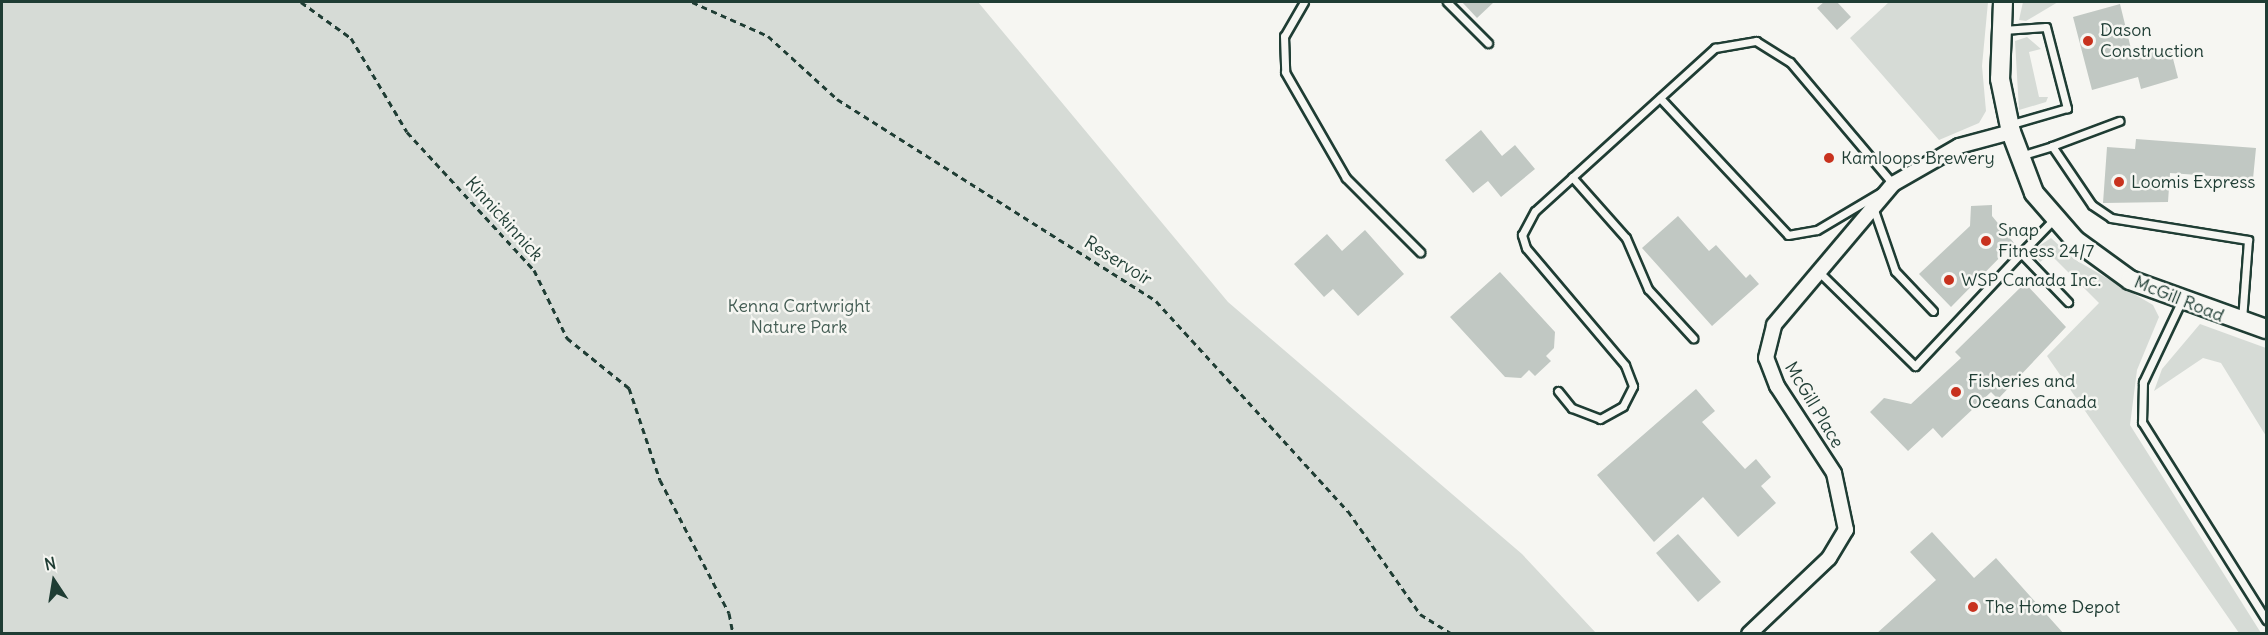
<!DOCTYPE html>
<style>
body{margin:0}
#map{position:relative;width:2268px;height:635px;overflow:hidden;background:#f6f6f2;font-family:Delius,sans-serif}
div>[style]{position:absolute}
.green>*{inset:0;background:#d6dbd6}
.building>*{inset:0;background:#c1c8c3}
.path>*{height:3px;margin-top:-1.5px;transform-origin:0;background:repeating-linear-gradient(90deg,#1f3d34 0 6px,transparent 0 10.5px)}
.roads{filter:drop-shadow(2px 0 #1f3d34) drop-shadow(-2px 0 #1f3d34) drop-shadow(0 2px #1f3d34) drop-shadow(0 -2px #1f3d34)}
.lane>*{height:7px;margin:-3.5px;padding:0 3.5px;transform-origin:3.5px;border-radius:3.5px;background:#f6f6f2}
.street>*{height:14px;margin:-7px;padding:0 7px;transform-origin:7px;border-radius:7px;background:#f6f6f2}
.secondary>*{height:18px;margin:-9px;padding:0 9px;transform-origin:9px;border-radius:9px;background:#f6f6f2}
.dots>*{width:16px;height:16px;translate:-50% -50%;box-sizing:border-box;border:3px solid #f6f6f2;border-radius:50%}
span{translate:-50% -50%;white-space:nowrap;text-align:center;line-height:1.15;-webkit-text-stroke:5px #f6f6f2;paint-order:stroke}
.poi-label{font-size:18px;color:#1f3d34}
.left{translate:0 -50%;text-align:left}
.street-label{font-size:18px;color:#1f3d34}
.park-label{font-size:18px;color:#445d54}
.frame{position:absolute;inset:0;border:3px solid #1f3d34;pointer-events:none}
.north{position:absolute;left:24px;top:551px;width:60px;height:60px;-webkit-text-stroke:4px #f6f6f2;paint-order:stroke;rotate:348deg;font-size:16px;font-weight:700;line-height:24px;text-align:center;color:#1f3d34}
.north::after{content:'';display:block;margin:auto;width:21px;height:27px;background:#1f3d34;clip-path:polygon(50% 0,100% 100%,50% 72%,0 100%)}
</style>
<div id="map">
<div class="green">
<i style="clip-path:polygon(2px 2px,978px 2px,1228px 302px,1522px 554px,1596px 633px,2px 633px)"></i>
<i style="clip-path:polygon(1889px 2px,1988px 2px,1982px 66px,1986px 111px,1979px 123px,1939px 140px,1850px 38px)"></i>
<i style="clip-path:polygon(2023px 2px,2058px 2px,2026px 21px,2019px 20px)"></i>
<i style="clip-path:polygon(2027px 37px,2041px 49px,2029px 52px,2039px 97px,2048px 97px,2046px 102px,2019px 110px,2015px 41px)"></i>
<i style="clip-path:polygon(2051px 238px,2074px 259px,2153px 305px,2159px 317px,2137px 370px,2130px 425px,2261px 633px,2239px 633px,2047px 356px,2099px 303px,2050px 254px,2040px 262px,2033px 250px)"></i>
<i style="clip-path:polygon(2200px 324px,2266px 348px,2266px 436px,2221px 363px,2203px 358px,2154px 391px,2162px 369px)"></i>
</div>
<div class="building">
<i style="clip-path:polygon(1462px 2px,1494px 2px,1477px 18px)"></i>
<i style="clip-path:polygon(1824px 2px,1837px 2px,1851px 17px,1837px 30px,1817px 8px)"></i>
<i style="clip-path:polygon(2120px 4px,2133px 57px,2170px 47px,2178px 78px,2141px 89px,2138px 77px,2092px 90px,2073px 17px)"></i>
<i style="clip-path:polygon(1481px 130px,1502px 156px,1515px 145px,1535px 169px,1501px 197px,1488px 181px,1473px 193px,1445px 160px)"></i>
<i style="clip-path:polygon(2136px 139px,2256px 148px,2253px 179px,2170px 173px,2168px 202px,2103px 203px,2107px 147px,2135px 149px)"></i>
<i style="clip-path:polygon(1992px 205px,1992px 216px,2014px 243px,1951px 307px,1919px 274px,1970px 226px,1971px 206px)"></i>
<i style="clip-path:polygon(1678px 216px,1709px 251px,1716px 245px,1746px 278px,1750px 274px,1759px 284px,1712px 326px,1642px 248px)"></i>
<i style="clip-path:polygon(1365px 230px,1404px 274px,1358px 316px,1333px 289px,1324px 297px,1294px 264px,1327px 234px,1342px 251px)"></i>
<i style="clip-path:polygon(1500px 272px,1555px 332px,1554px 348px,1546px 356px,1551px 361px,1535px 376px,1529px 370px,1521px 378px,1505px 377px,1450px 317px)"></i>
<i style="clip-path:polygon(2025px 283px,2066px 327px,1998px 399px,1991px 392px,1942px 438px,1933px 428px,1908px 451px,1870px 412px,1884px 398px,1911px 404px,1961px 358px,1955px 352px)"></i>
<i style="clip-path:polygon(1696px 389px,1715px 411px,1702px 422px,1745px 469px,1756px 459px,1771px 477px,1761px 486px,1776px 503px,1738px 537px,1703px 497px,1654px 542px,1597px 475px)"></i>
<i style="clip-path:polygon(1932px 532px,1974px 578px,1996px 558px,2064px 634px,1876px 634px,1936px 580px,1910px 552px)"></i>
<i style="clip-path:polygon(1678px 534px,1721px 582px,1698px 602px,1656px 553px)"></i>
</div>
<div class="path">
<i style="left:301px;top:2px;width:62px;rotate:35.8deg"></i>
<i style="left:351px;top:38px;width:109px;rotate:59.2deg"></i>
<i style="left:407px;top:132px;width:188px;rotate:47.4deg"></i>
<i style="left:534px;top:270px;width:76px;rotate:64.1deg"></i>
<i style="left:567px;top:338px;width:80px;rotate:38.9deg"></i>
<i style="left:629px;top:388px;width:97px;rotate:71.4deg"></i>
<i style="left:660px;top:480px;width:150px;rotate:62.6deg"></i>
<i style="left:729px;top:613px;width:21px;rotate:79deg"></i>
<i style="left:692px;top:2px;width:83px;rotate:24.1deg"></i>
<i style="left:768px;top:36px;width:93px;rotate:42.4deg"></i>
<i style="left:837px;top:99px;width:378px;rotate:32.3deg"></i>
<i style="left:1156px;top:301px;width:285px;rotate:47.6deg"></i>
<i style="left:1348px;top:511px;width:126px;rotate:55deg"></i>
<i style="left:1420px;top:614px;width:38px;rotate:32deg"></i>
</div>
<div class="roads">
<div class="lane">
<i style="left:1304px;top:2px;width:39px;rotate:120deg"></i>
<i style="left:1284px;top:36px;width:36px;rotate:88deg"></i>
<i style="left:1285px;top:72px;width:122px;rotate:60.1deg"></i>
<i style="left:1346px;top:178px;width:105px;rotate:45deg"></i>
<i style="left:1447px;top:2px;width:58px;rotate:45deg"></i>
<i style="left:2003px;top:30px;width:43px;rotate:-4deg"></i>
<i style="left:2046px;top:27px;width:84px;rotate:75.5deg"></i>
<i style="left:2067px;top:108px;width:57px;rotate:163.8deg"></i>
<i style="left:1660px;top:98px;width:187px;rotate:46.9deg"></i>
<i style="left:1788px;top:235px;width:29px;rotate:-10deg"></i>
<i style="left:1817px;top:230px;width:74px;rotate:-30.7deg"></i>
<i style="left:2052px;top:146px;width:72px;rotate:-20.5deg"></i>
<i style="left:2020px;top:156px;width:34px;rotate:-17deg"></i>
<i style="left:2052px;top:146px;width:71px;rotate:55.9deg"></i>
<i style="left:2092px;top:205px;width:23px;rotate:34deg"></i>
<i style="left:2111px;top:218px;width:139px;rotate:9.1deg"></i>
<i style="left:2248px;top:240px;width:80px;rotate:94.3deg"></i>
<i style="left:1572px;top:177px;width:81px;rotate:48.5deg"></i>
<i style="left:1626px;top:238px;width:56px;rotate:66.7deg"></i>
<i style="left:1648px;top:289px;width:67px;rotate:47.4deg"></i>
<i style="left:1874px;top:210px;width:65px;rotate:71deg"></i>
<i style="left:1895px;top:271px;width:55px;rotate:46.5deg"></i>
<i style="left:2021px;top:253px;width:49px;rotate:-45.8deg"></i>
<i style="left:1820px;top:273px;width:133px;rotate:44.4deg"></i>
<i style="left:1915px;top:366px;width:155px;rotate:-46.8deg"></i>
<i style="left:2021px;top:253px;width:68px;rotate:46.2deg"></i>
<i style="left:2181px;top:302px;width:89px;rotate:115.4deg"></i>
<i style="left:2143px;top:382px;width:40px;rotate:91.4deg"></i>
<i style="left:2142px;top:422px;width:234px;rotate:57.9deg"></i>
<i style="left:1558px;top:391px;width:22px;rotate:51deg"></i>
<i style="left:1572px;top:408px;width:30px;rotate:21deg"></i>
<i style="left:1600px;top:419px;width:26px;rotate:-29deg"></i>
<i style="left:1623px;top:406px;width:22px;rotate:-63deg"></i>
<i style="left:1633px;top:386px;width:22px;rotate:-111deg"></i>
<i style="left:1625px;top:365px;width:153px;rotate:-130.2deg"></i>
<i style="left:1526px;top:248px;width:14px;rotate:-107deg"></i>
<i style="left:1522px;top:235px;width:27px;rotate:-62deg"></i>
<i style="left:1535px;top:211px;width:243px;rotate:-42.2deg"></i>
<i style="left:1715px;top:48px;width:42px;rotate:-9.7deg"></i>
<i style="left:1756px;top:41px;width:40px;rotate:32deg"></i>
<i style="left:1790px;top:62px;width:160px;rotate:49.8deg"></i>
</div>
<div class="street">
<i style="left:1749px;top:634px;width:110px;rotate:-43.5deg"></i>
<i style="left:1829px;top:558px;width:33px;rotate:-59deg"></i>
<i style="left:1846px;top:530px;width:58px;rotate:-101.9deg"></i>
<i style="left:1834px;top:473px;width:104px;rotate:-123.2deg"></i>
<i style="left:1777px;top:386px;width:30px;rotate:-111deg"></i>
<i style="left:1766px;top:358px;width:34px;rotate:-76deg"></i>
<i style="left:1774px;top:325px;width:185px;rotate:-49.8deg"></i>
<i style="left:1893px;top:184px;width:76px;rotate:-29.9deg"></i>
<i style="left:1959px;top:146px;width:54px;rotate:-15.1deg"></i>
</div>
<div class="secondary">
<i style="left:2003px;top:2px;width:77px;rotate:92.2deg"></i>
<i style="left:2000px;top:79px;width:54px;rotate:78.3deg"></i>
<i style="left:2011px;top:132px;width:65px;rotate:69.3deg"></i>
<i style="left:2034px;top:193px;width:62px;rotate:48.9deg"></i>
<i style="left:2075px;top:240px;width:68px;rotate:36deg"></i>
<i style="left:2130px;top:280px;width:145px;rotate:19.8deg"></i>
</div>
</div>
<div class="dots">
<i style="left:2088px;top:41px;background:#c8321e"></i>
<i style="left:1829px;top:158px;background:#c8321e"></i>
<i style="left:2119px;top:182px;background:#c8321e"></i>
<i style="left:1986px;top:241px;background:#c8321e"></i>
<i style="left:1949px;top:280px;background:#c8321e"></i>
<i style="left:1956px;top:392px;background:#c8321e"></i>
<i style="left:1973px;top:607px;background:#c8321e"></i>
</div>
<div class="poi-label">
<span class="left" style="left:2100px;top:41px">Dason<br>Construction</span>
<span class="left" style="left:1841px;top:158px">Kamloops Brewery</span>
<span class="left" style="left:2131px;top:182px">Loomis Express</span>
<span class="left" style="left:1998px;top:241px">Snap<br>Fitness 24/7</span>
<span class="left" style="left:1961px;top:280px">WSP Canada Inc.</span>
<span class="left" style="left:1968px;top:392px">Fisheries and<br>Oceans Canada</span>
<span class="left" style="left:1985px;top:607px">The Home Depot</span>
</div>
<div class="street-label">
<span style="left:504px;top:219px;rotate:48deg">Kinnickinnick</span>
<span style="left:1118px;top:261px;rotate:32deg">Reservoir</span>
<span style="left:2179px;top:299px;rotate:22deg">McGill Road</span>
<span style="left:1814px;top:405px;rotate:59deg">McGill Place</span>
</div>
<div class="park-label">
<span style="left:799px;top:317px">Kenna Cartwright<br>Nature Park</span>
</div>
<div class="frame"></div>
<div class="north">N</div>
</div>
